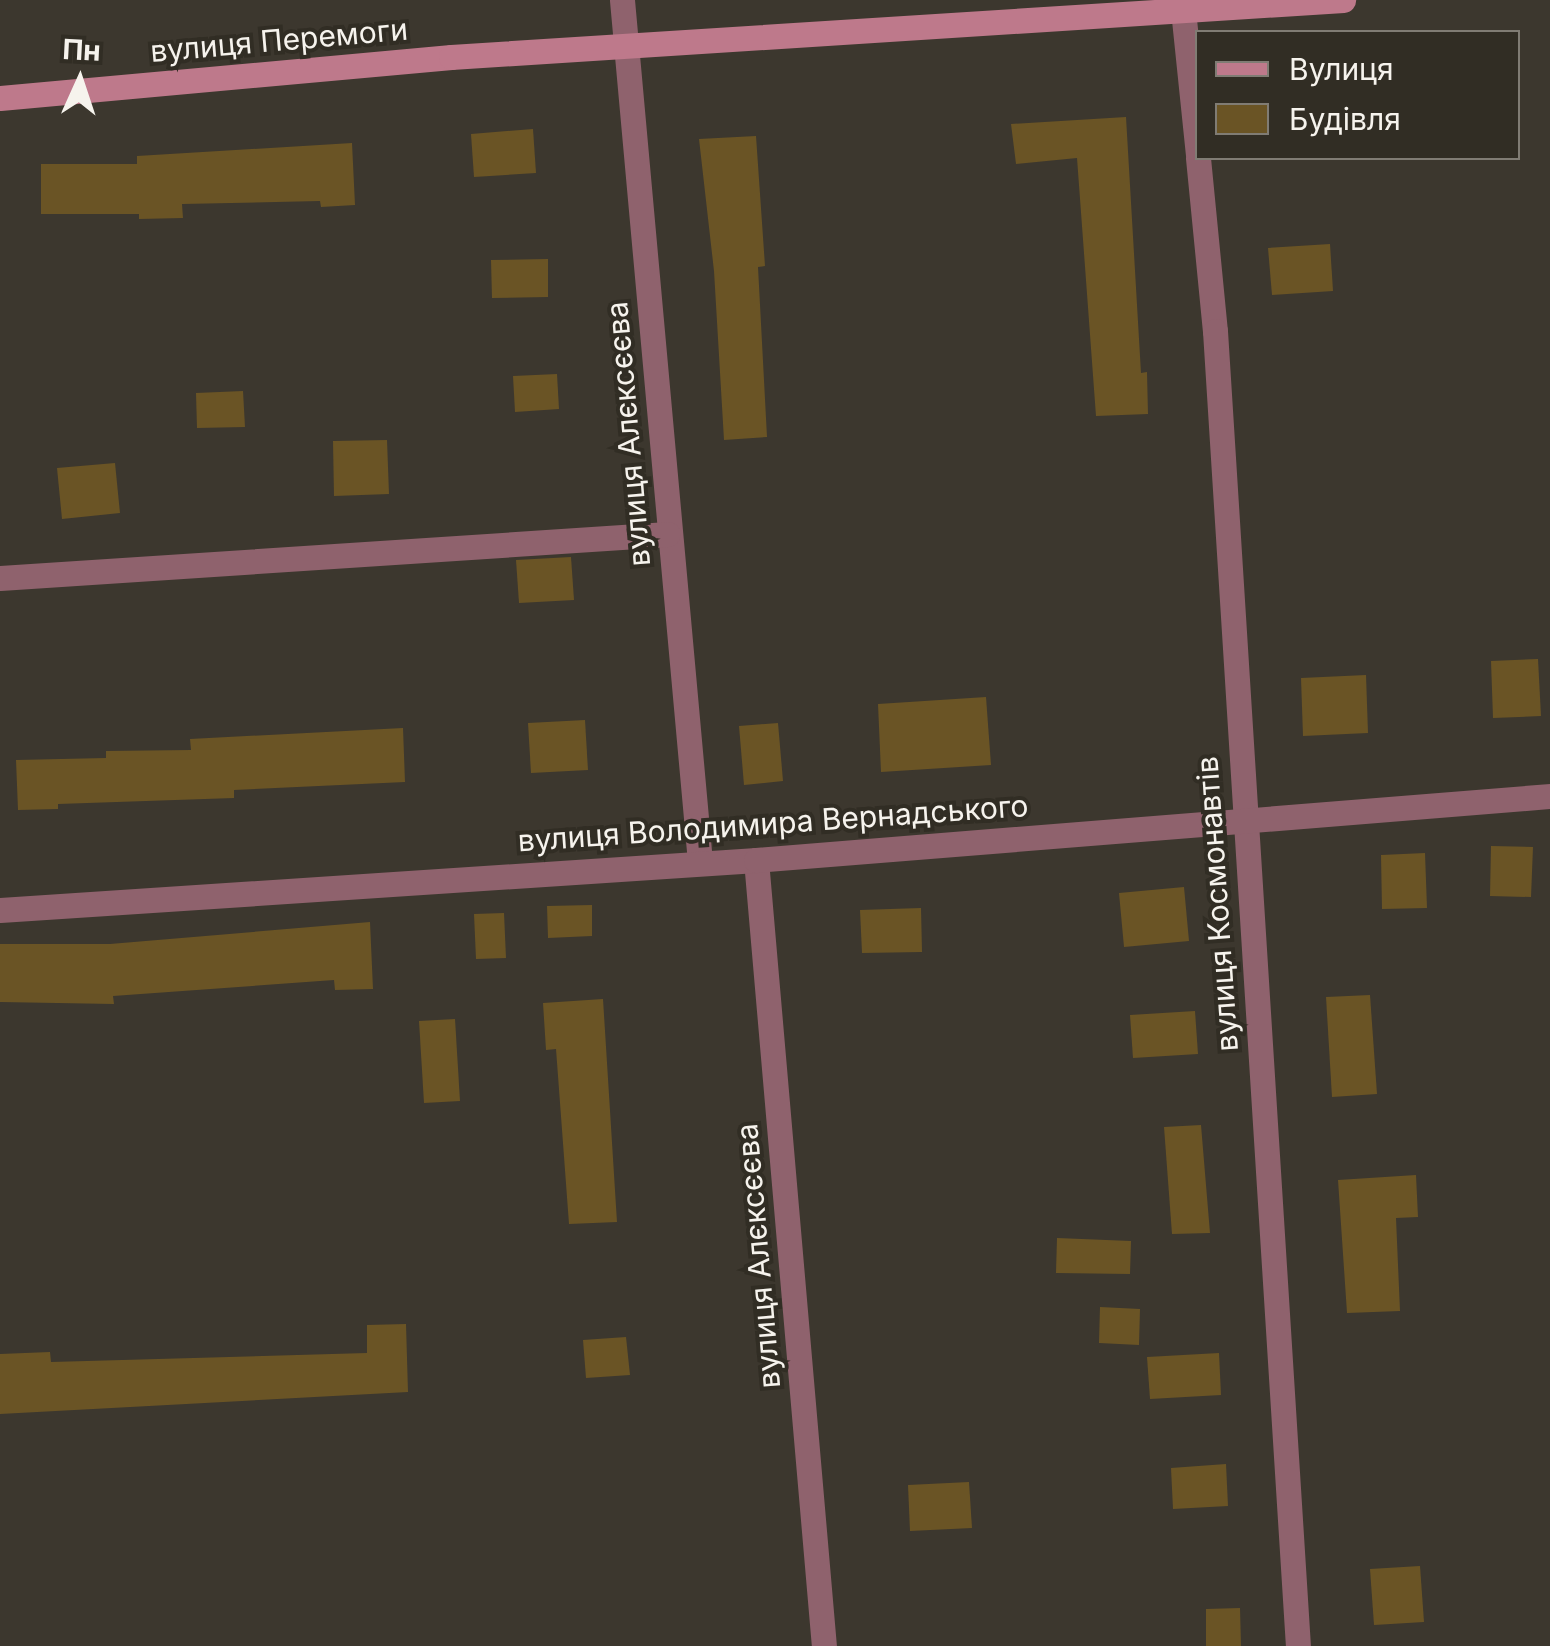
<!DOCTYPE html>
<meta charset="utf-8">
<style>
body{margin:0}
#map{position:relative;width:1550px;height:1646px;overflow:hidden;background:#3c372e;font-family:Inter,sans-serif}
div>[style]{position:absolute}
.building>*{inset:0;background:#6a5425}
.minor>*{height:25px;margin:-12.5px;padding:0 12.5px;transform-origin:12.5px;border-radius:12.5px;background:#8f626d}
.secondary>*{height:25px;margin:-12.5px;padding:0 12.5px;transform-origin:12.5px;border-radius:12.5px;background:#be798b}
span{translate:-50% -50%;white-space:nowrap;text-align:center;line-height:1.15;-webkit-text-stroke:8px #312d24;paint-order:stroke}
.street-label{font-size:30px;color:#f6f3ed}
.legend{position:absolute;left:1195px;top:30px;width:325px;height:130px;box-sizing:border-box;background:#312d24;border:2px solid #807c74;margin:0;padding:12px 18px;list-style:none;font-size:30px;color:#f6f3ed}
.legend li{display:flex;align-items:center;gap:20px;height:50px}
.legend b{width:50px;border:2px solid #807c74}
.north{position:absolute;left:30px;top:30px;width:100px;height:100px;-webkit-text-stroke:8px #312d24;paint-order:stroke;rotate:3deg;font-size:28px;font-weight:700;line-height:40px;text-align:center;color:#f6f3ed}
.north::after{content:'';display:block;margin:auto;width:35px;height:45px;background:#f6f3ed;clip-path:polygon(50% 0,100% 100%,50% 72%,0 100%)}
</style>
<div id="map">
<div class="building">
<i style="clip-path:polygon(1126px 117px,1141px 373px,1147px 372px,1148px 414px,1096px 416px,1077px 158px,1016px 164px,1011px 124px)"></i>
<i style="clip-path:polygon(533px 129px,536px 173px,474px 177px,471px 134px)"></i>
<i style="clip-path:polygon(756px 136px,765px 266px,758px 267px,767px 437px,724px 440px,714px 271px,699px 139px)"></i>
<i style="clip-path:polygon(352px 143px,355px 205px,321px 207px,320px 201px,182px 204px,183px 218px,139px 219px,139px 214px,41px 214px,41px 164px,137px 164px,137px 156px)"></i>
<i style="clip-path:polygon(1330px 244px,1333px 291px,1272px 295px,1268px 248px)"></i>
<i style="clip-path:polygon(548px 259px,548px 297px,492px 298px,491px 260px)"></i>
<i style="clip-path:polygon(557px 374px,559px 409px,515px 412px,513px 376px)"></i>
<i style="clip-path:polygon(243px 391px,245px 427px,197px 428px,196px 393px)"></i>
<i style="clip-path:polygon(387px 440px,389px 494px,334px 496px,333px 441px)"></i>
<i style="clip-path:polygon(115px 463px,120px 513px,62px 519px,57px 468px)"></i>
<i style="clip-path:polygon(571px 557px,574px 600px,519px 603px,516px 560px)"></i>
<i style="clip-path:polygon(1538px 659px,1541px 716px,1493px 718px,1491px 661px)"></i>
<i style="clip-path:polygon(1366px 675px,1368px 733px,1303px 736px,1301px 678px)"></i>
<i style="clip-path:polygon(986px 697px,991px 765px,881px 772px,878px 704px)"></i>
<i style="clip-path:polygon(585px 720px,588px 770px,531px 773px,528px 723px)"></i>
<i style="clip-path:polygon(778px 723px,783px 781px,744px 785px,739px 726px)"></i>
<i style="clip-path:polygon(403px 728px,405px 782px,234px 790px,234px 798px,58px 804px,58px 809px,18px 810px,16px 760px,106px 758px,106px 751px,191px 750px,190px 739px)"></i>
<i style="clip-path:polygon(1491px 846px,1533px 847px,1531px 897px,1490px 896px)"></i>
<i style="clip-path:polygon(1425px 853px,1427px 908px,1382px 909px,1381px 855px)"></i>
<i style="clip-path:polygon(1184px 887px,1189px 941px,1124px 947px,1119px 893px)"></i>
<i style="clip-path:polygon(592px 905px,592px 936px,548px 938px,547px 906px)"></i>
<i style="clip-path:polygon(921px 908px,922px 952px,862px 953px,860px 910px)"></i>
<i style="clip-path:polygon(504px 913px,506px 958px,476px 959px,474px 914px)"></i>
<i style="clip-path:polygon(370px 922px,373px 989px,335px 990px,334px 980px,113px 996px,114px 1004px,0 1002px,0 944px,110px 944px)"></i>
<i style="clip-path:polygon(1370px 995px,1377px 1094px,1332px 1097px,1326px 997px)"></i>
<i style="clip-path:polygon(603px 999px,617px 1222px,569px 1224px,556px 1049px,546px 1050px,543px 1003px)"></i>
<i style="clip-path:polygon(1195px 1011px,1198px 1054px,1133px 1058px,1130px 1015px)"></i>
<i style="clip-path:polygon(455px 1019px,460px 1101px,424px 1103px,419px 1021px)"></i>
<i style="clip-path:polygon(1201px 1125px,1210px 1233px,1172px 1234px,1164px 1127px)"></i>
<i style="clip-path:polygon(1416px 1175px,1418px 1217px,1396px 1218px,1400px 1311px,1347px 1313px,1338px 1180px)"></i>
<i style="clip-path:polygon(1057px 1238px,1131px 1241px,1130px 1274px,1056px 1273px)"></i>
<i style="clip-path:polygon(1100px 1307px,1140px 1309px,1139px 1345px,1099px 1343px)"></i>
<i style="clip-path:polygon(406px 1324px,408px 1392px,0 1414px,0 1354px,50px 1352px,51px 1362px,367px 1353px,367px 1325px)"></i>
<i style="clip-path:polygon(626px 1337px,630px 1375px,586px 1378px,583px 1340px)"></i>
<i style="clip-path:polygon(1219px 1353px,1221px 1395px,1150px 1399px,1147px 1357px)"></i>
<i style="clip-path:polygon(1226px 1464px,1228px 1506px,1173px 1509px,1171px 1468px)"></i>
<i style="clip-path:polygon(969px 1482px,972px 1528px,910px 1531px,908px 1485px)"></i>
<i style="clip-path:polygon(1420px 1566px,1424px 1622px,1374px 1625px,1370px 1569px)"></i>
<i style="clip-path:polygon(1240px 1608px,1241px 1646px,1206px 1646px,1206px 1609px)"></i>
</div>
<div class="minor">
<i style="left:622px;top:0;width:866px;rotate:84.83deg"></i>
<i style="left:1182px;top:0;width:155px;rotate:84.1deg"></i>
<i style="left:1198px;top:158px;width:174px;rotate:84.4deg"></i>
<i style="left:1215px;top:331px;width:1318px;rotate:86.39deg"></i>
<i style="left:0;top:578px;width:669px;rotate:-3.77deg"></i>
<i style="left:756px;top:860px;width:789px;rotate:85.06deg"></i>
<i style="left:0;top:910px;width:758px;rotate:-3.78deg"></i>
<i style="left:756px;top:860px;width:797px;rotate:-4.61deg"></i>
</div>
<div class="secondary">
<i style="left:0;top:98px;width:453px;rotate:-5.2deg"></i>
<i style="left:451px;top:57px;width:894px;rotate:-3.66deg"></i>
</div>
<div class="street-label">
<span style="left:279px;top:40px;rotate:-5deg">вулиця Перемоги</span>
<span style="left:628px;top:434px;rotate:-95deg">вулиця Алєксєєва</span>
<span style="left:773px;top:823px;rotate:-4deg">вулиця Володимира Вернадського</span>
<span style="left:1217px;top:904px;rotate:-94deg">вулиця Космонавтів</span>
<span style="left:758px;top:1256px;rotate:-95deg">вулиця Алєксєєва</span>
</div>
<ul class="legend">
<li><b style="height:12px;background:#be798b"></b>Вулиця</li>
<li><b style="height:28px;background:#6a5425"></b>Будівля</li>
</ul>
<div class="north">Пн</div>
</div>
